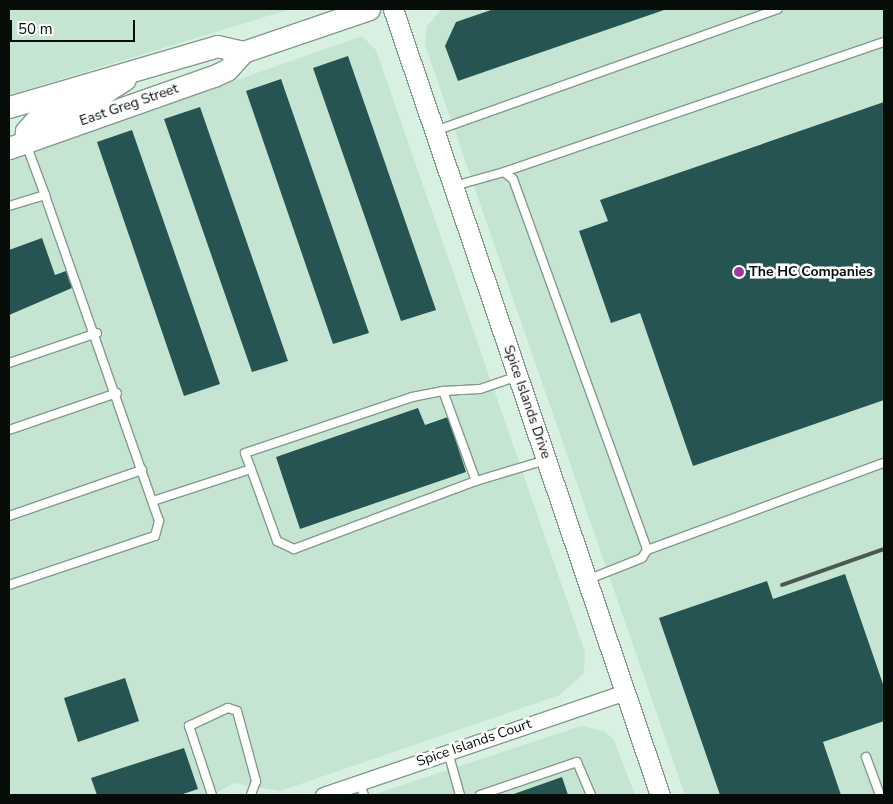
<!DOCTYPE html>
<style>
body{margin:0}
#map{position:relative;width:893px;height:804px;overflow:hidden;background:#d7f0e2;font-family:"Nunito Sans",sans-serif}
div>[style]{position:absolute}
.built>*{inset:0;background:#c5e5d2}
.building>*{inset:0;background:#255453}
.roads{filter:drop-shadow(1px 0 #839a8c) drop-shadow(-1px 0 #839a8c) drop-shadow(0 1px #839a8c) drop-shadow(0 -1px #839a8c)}
.service>*{height:8px;margin:-4px;padding:0 4px;transform-origin:4px;border-radius:4px;background:#fff}
.minor>*{height:15px;margin:-7.5px;padding:0 7.5px;transform-origin:7.5px;border-radius:7.5px;background:#fff}
.tertiary>*{height:19px;margin:-9.5px;padding:0 9.5px;transform-origin:9.5px;border-radius:9.5px;background:#fff}
.secondary>*{height:21px;margin:-10.5px;padding:0 10.5px;transform-origin:10.5px;border-radius:10.5px;background:#fff}
.rail>*{height:4px;margin:-2px;padding:0 2px;transform-origin:2px;border-radius:2px;background:#4c5951}
.dots>*{width:14px;height:14px;translate:-50% -50%;box-sizing:border-box;border:2px solid #fff;border-radius:50%}
span{translate:-50% -50%;white-space:nowrap;text-align:center;line-height:1.15;-webkit-text-stroke:5px #fff;paint-order:stroke}
.street-label{font-size:14px;color:#060d09}
.poi-label{font-size:14px;color:#060d09;font-weight:700}
.left{translate:0 -50%;text-align:left}
.frame{position:absolute;inset:0;border:10px solid #060d09;pointer-events:none}
.scale{position:absolute;left:10px;top:20px;width:125px;height:22px;box-sizing:border-box;border:2px solid #060d09;border-top:0;padding-left:6px;font-size:15px;line-height:18px;white-space:nowrap;color:#060d09;-webkit-text-stroke:4px #fff;paint-order:stroke}
</style>
<div id="map">
<div class="built">
<i style="clip-path:polygon(9px 9px,291px 9px,9px 95px)"></i>
<i style="clip-path:polygon(442px 9px,884px 9px,884px 795px,685px 795px,425px 45px,427px 26px)"></i>
<i style="clip-path:polygon(362px 36px,376px 50px,585px 652px,584px 673px,560px 695px,280px 791px,234px 783px,213px 795px,9px 795px,9px 160px)"></i>
<i style="clip-path:polygon(581px 726px,604px 731px,614px 740px,635px 795px,372px 795px)"></i>
</div>
<div class="building">
<i style="clip-path:polygon(494px 9px,667px 9px,458px 81px,445px 46px,456px 22px)"></i>
<i style="clip-path:polygon(348px 56px,436px 310px,401px 321px,313px 68px)"></i>
<i style="clip-path:polygon(281px 79px,369px 333px,333px 344px,246px 91px)"></i>
<i style="clip-path:polygon(884px 102px,884px 400px,693px 466px,640px 313px,611px 323px,579px 231px,608px 221px,600px 200px)"></i>
<i style="clip-path:polygon(200px 107px,288px 361px,252px 372px,164px 119px)"></i>
<i style="clip-path:polygon(132px 130px,220px 384px,184px 396px,97px 142px)"></i>
<i style="clip-path:polygon(42px 238px,55px 275px,66px 271px,72px 288px,9px 315px,9px 250px)"></i>
<i style="clip-path:polygon(418px 408px,425px 425px,448px 417px,466px 472px,300px 529px,276px 457px)"></i>
<i style="clip-path:polygon(845px 574px,884px 687px,884px 721px,823px 742px,841px 795px,720px 795px,659px 618px,767px 581px,773px 599px)"></i>
<i style="clip-path:polygon(125px 678px,139px 721px,78px 742px,64px 698px)"></i>
<i style="clip-path:polygon(184px 748px,198px 789px,180px 795px,97px 795px,91px 778px)"></i>
<i style="clip-path:polygon(562px 777px,568px 795px,511px 795px)"></i>
</div>
<div class="roads">
<div class="service">
<i style="left:435px;top:131px;width:364px;rotate:-19.6deg"></i>
<i style="left:504px;top:172px;width:402px;rotate:-18.9deg"></i>
<i style="left:454px;top:186px;width:52px;rotate:-15.6deg"></i>
<i style="left:504px;top:172px;width:11px;rotate:38deg"></i>
<i style="left:513px;top:179px;width:394px;rotate:70.1deg"></i>
<i style="left:647px;top:550px;width:9px;rotate:122deg"></i>
<i style="left:642px;top:558px;width:59px;rotate:158.2deg"></i>
<i style="left:9px;top:206px;width:38px;rotate:-17deg"></i>
<i style="left:45px;top:195px;width:54px;rotate:-110.4deg"></i>
<i style="left:9px;top:363px;width:93px;rotate:-18.8deg"></i>
<i style="left:518px;top:376px;width:40px;rotate:161.1deg"></i>
<i style="left:480px;top:389px;width:37px;rotate:177deg"></i>
<i style="left:443px;top:391px;width:96px;rotate:69.9deg"></i>
<i style="left:476px;top:481px;width:73px;rotate:-16.7deg"></i>
<i style="left:9px;top:430px;width:114px;rotate:-18.9deg"></i>
<i style="left:251px;top:469px;width:77px;rotate:70.1deg"></i>
<i style="left:277px;top:541px;width:19px;rotate:25deg"></i>
<i style="left:294px;top:549px;width:194px;rotate:-20.5deg"></i>
<i style="left:153px;top:501px;width:103px;rotate:-18.1deg"></i>
<i style="left:251px;top:469px;width:17px;rotate:-111deg"></i>
<i style="left:245px;top:453px;width:176px;rotate:-18.5deg"></i>
<i style="left:412px;top:397px;width:32px;rotate:-11deg"></i>
<i style="left:9px;top:516px;width:141px;rotate:-19.1deg"></i>
<i style="left:647px;top:550px;width:252px;rotate:-20.2deg"></i>
<i style="left:9px;top:585px;width:154px;rotate:-18.6deg"></i>
<i style="left:155px;top:536px;width:16px;rotate:-75deg"></i>
<i style="left:159px;top:521px;width:345px;rotate:-109.3deg"></i>
<i style="left:448px;top:752px;width:45px;rotate:74.4deg"></i>
<i style="left:866px;top:757px;width:40px;rotate:69.8deg"></i>
<i style="left:359px;top:783px;width:13px;rotate:67deg"></i>
<i style="left:212px;top:795px;width:73px;rotate:-108.4deg"></i>
<i style="left:189px;top:726px;width:43px;rotate:-24.8deg"></i>
<i style="left:228px;top:708px;width:9px;rotate:18deg"></i>
<i style="left:237px;top:711px;width:73px;rotate:74.8deg"></i>
<i style="left:256px;top:781px;width:15px;rotate:110deg"></i>
<i style="left:480px;top:795px;width:102px;rotate:-18.8deg"></i>
<i style="left:577px;top:762px;width:36px;rotate:67deg"></i>
</div>
<div class="minor">
<i style="left:323px;top:795px;width:319px;rotate:-18.8deg"></i>
</div>
<div class="tertiary">
<i style="left:393px;top:9px;width:830px;rotate:71.24deg"></i>
</div>
<div class="secondary">
<i style="left:9px;top:107px;width:217px;rotate:-16.3deg"></i>
<i style="left:217px;top:46px;width:27px;rotate:13deg"></i>
<i style="left:25px;top:142px;width:11px;rotate:-85deg"></i>
<i style="left:26px;top:131px;width:15px;rotate:-48deg"></i>
<i style="left:36px;top:120px;width:67px;rotate:-20.9deg"></i>
<i style="left:99px;top:96px;width:31px;rotate:-33deg"></i>
<i style="left:9px;top:148px;width:217px;rotate:-19.4deg"></i>
<i style="left:214px;top:76px;width:14px;rotate:-25deg"></i>
<i style="left:227px;top:70px;width:24px;rotate:-48deg"></i>
<i style="left:243px;top:52px;width:133px;rotate:-18.8deg"></i>
</div>
</div>
<div class="rail">
<i style="left:782px;top:585px;width:108px;rotate:-19.4deg"></i>
</div>
<div class="dots">
<i style="left:739px;top:272px;background:#9f389b"></i>
</div>
<div class="street-label">
<span style="left:129px;top:105px;rotate:-19deg">East Greg Street</span>
<span style="left:527px;top:402px;rotate:71deg">Spice Islands Drive</span>
<span style="left:474px;top:743px;rotate:-19deg">Spice Islands Court</span>
</div>
<div class="poi-label">
<span class="left" style="left:749px;top:272px">The HC Companies</span>
</div>
<div class="frame"></div>
<div class="scale">50 m</div>
</div>
